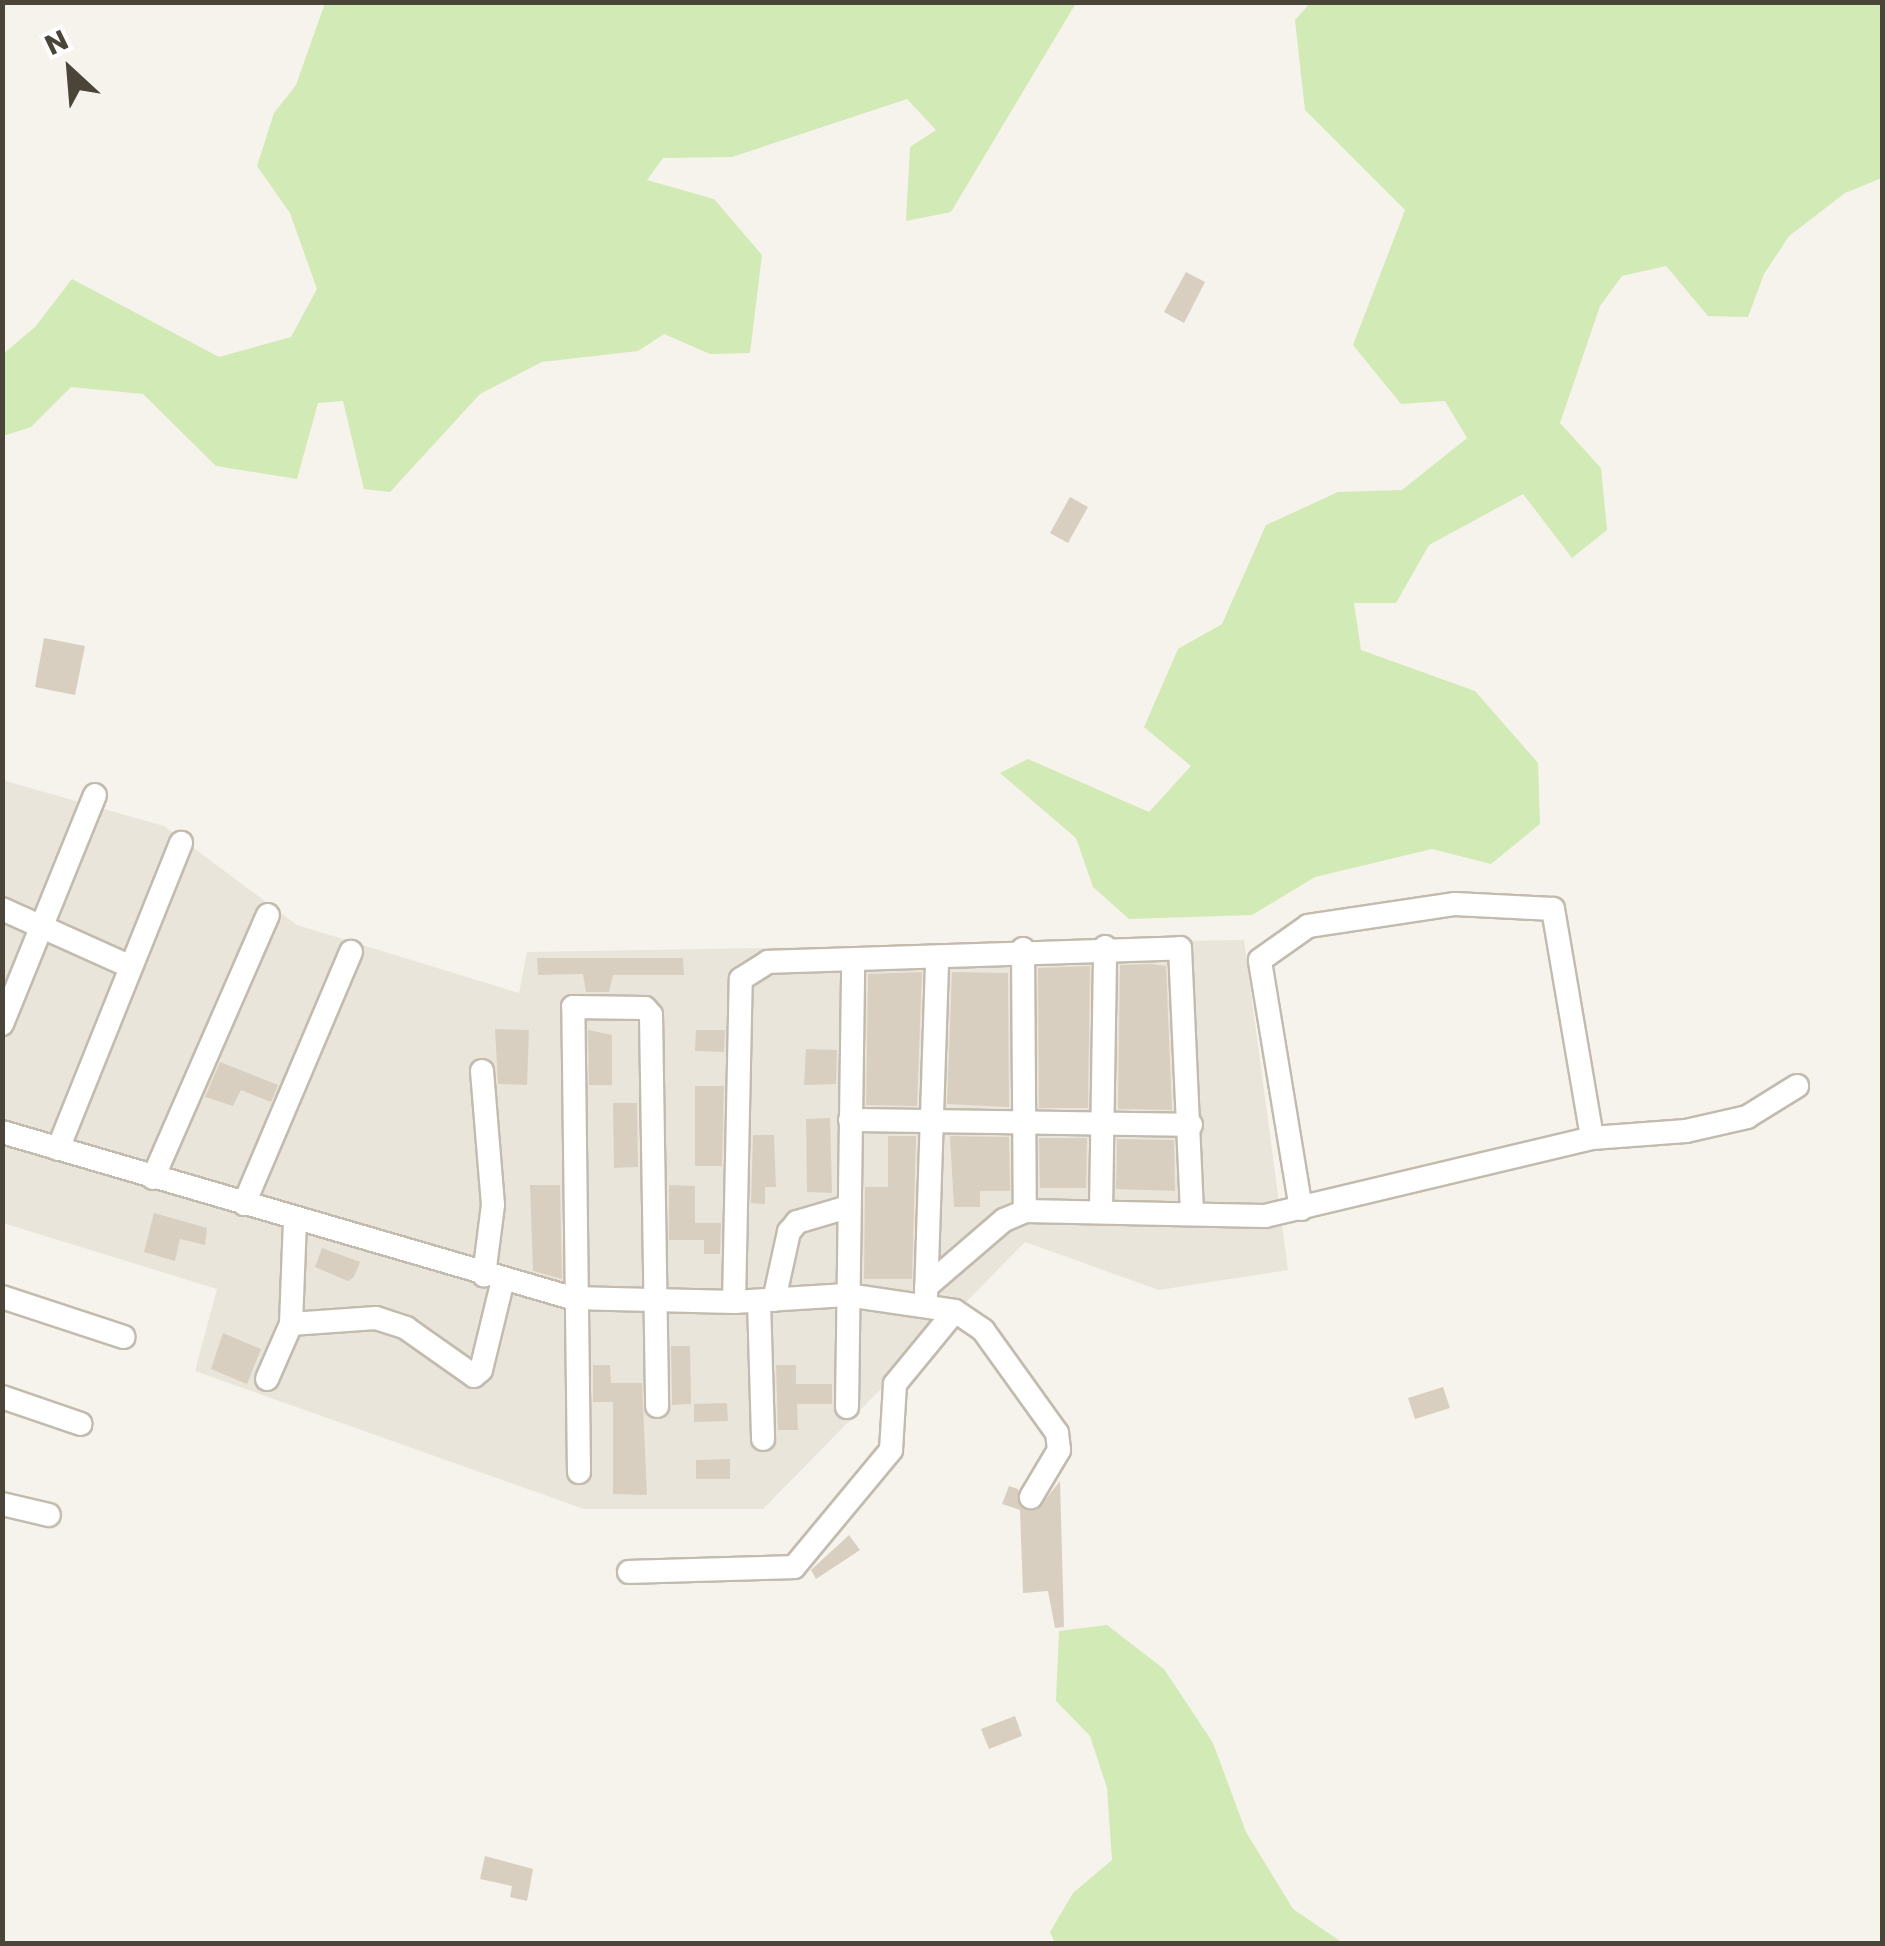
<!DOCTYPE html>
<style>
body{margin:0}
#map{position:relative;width:1885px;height:1946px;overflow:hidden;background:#f6f3ec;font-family:Poppins,sans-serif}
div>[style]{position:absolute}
.residential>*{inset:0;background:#eae5da}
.green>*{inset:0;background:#d2eab5}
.building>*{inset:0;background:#d8cfc1}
.roads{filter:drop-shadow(2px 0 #c2bbae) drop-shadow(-2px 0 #c2bbae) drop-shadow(0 2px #c2bbae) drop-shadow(0 -2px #c2bbae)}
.street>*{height:22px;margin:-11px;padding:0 11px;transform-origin:11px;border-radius:11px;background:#fff}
span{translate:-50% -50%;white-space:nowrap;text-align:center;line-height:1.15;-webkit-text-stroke:9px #fff;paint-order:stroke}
.frame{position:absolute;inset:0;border:5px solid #4b4439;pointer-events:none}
.north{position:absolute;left:20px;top:20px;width:100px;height:100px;-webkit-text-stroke:8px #fff;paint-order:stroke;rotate:334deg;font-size:28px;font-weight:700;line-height:40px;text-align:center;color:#4b4439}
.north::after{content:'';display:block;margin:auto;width:35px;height:45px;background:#4b4439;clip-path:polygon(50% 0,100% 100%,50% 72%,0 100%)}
</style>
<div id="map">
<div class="residential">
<i style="clip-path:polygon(2px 780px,164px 826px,297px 925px,519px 993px,527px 952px,1244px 940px,1288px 1270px,1159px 1290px,1025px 1242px,763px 1509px,584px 1509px,195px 1371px,217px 1289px,3px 1223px)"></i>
</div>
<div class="green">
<i style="clip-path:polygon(1311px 2px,1882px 3px,1882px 178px,1845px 193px,1789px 236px,1764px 274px,1748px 317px,1708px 316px,1666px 266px,1622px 276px,1600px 306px,1560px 423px,1601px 468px,1607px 530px,1572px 558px,1523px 494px,1429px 545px,1396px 603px,1354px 603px,1361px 650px,1475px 691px,1538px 763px,1540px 824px,1491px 864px,1432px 849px,1315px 877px,1252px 915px,1129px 919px,1093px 887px,1076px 838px,1000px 773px,1028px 759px,1149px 812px,1191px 766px,1144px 727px,1178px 649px,1222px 624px,1266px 525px,1338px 492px,1402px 490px,1467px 438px,1445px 401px,1401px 404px,1353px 345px,1405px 210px,1305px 110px,1295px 20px)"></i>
<i style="clip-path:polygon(325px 3px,325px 2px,1076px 3px,951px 212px,906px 221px,910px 147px,936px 130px,907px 99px,732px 157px,663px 158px,647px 180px,714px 199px,762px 255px,750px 353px,710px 354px,664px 334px,638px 351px,542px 362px,480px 394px,390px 492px,364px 489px,343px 401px,318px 403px,297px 479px,216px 466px,143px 394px,71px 387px,31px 427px,3px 436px,3px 354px,35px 327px,72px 279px,219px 357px,291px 337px,317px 289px,290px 213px,257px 166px,274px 113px,296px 85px)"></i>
<i style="clip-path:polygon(1107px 1625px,1164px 1669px,1213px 1743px,1246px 1832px,1293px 1909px,1343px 1943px,1055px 1943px,1050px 1932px,1073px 1893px,1112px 1860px,1107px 1788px,1090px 1736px,1056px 1701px,1059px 1631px)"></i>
</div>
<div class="building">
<i style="clip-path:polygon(1186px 272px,1205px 282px,1184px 323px,1164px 312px)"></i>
<i style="clip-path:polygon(1070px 497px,1088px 507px,1068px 543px,1050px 533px)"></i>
<i style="clip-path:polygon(44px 638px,85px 646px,75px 695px,35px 687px)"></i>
<i style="clip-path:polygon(537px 958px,683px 958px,684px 975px,613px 975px,609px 992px,586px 992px,583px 974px,538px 975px)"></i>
<i style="clip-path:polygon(1151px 964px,1166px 966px,1172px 1110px,1118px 1109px,1120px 965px)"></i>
<i style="clip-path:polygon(1090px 966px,1088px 1108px,1039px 1108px,1038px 968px)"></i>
<i style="clip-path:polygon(922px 972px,917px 1106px,866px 1105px,868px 974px)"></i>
<i style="clip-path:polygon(952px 972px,1008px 973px,1009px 1107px,947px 1104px)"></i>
<i style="clip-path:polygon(495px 1029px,529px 1030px,527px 1085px,498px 1084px)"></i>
<i style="clip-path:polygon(588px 1030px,612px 1035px,612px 1085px,589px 1085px)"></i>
<i style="clip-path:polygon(696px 1030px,725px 1030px,724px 1052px,695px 1051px)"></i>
<i style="clip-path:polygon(806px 1049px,837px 1050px,836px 1084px,804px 1085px)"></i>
<i style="clip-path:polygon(220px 1062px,278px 1085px,271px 1102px,241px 1090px,233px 1106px,205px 1097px)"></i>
<i style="clip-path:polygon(695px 1086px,724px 1086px,722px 1166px,695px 1166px)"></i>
<i style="clip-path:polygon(613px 1103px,637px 1103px,638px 1167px,614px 1168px)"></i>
<i style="clip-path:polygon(830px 1118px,832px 1193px,807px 1192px,806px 1119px)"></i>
<i style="clip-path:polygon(753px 1135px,774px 1135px,776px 1187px,765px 1187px,765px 1204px,751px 1203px)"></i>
<i style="clip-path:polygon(888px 1136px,916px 1136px,912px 1279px,864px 1279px,865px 1187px,888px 1187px)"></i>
<i style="clip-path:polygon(950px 1136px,1009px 1137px,1010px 1191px,980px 1191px,980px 1207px,954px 1207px)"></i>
<i style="clip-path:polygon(1039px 1138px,1087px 1138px,1086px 1188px,1040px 1188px)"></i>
<i style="clip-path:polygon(1117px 1139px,1174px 1140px,1175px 1191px,1116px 1189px)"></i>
<i style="clip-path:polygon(530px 1185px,560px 1185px,562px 1279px,533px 1271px)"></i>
<i style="clip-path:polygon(669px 1185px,695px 1186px,695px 1223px,721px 1223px,720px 1254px,704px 1254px,704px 1240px,669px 1240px)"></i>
<i style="clip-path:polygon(154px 1213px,207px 1228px,205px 1245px,180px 1239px,175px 1261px,144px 1252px)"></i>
<i style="clip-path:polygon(322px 1248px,360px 1262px,354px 1277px,348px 1281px,315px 1267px)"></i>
<i style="clip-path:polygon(223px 1333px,261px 1349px,247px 1384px,211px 1369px)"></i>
<i style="clip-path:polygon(671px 1346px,690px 1346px,691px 1404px,672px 1405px)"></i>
<i style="clip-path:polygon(593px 1365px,610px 1365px,611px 1383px,642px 1383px,647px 1495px,613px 1494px,613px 1402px,593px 1402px)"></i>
<i style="clip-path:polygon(776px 1365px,796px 1365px,796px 1384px,832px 1384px,832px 1404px,797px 1404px,798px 1430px,778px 1430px)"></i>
<i style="clip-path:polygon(1443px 1387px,1450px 1408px,1415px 1419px,1408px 1398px)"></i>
<i style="clip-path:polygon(727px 1403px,728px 1421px,694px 1422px,694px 1404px)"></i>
<i style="clip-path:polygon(730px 1459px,730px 1479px,696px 1479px,696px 1460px)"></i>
<i style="clip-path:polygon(1060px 1481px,1064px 1627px,1055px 1628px,1048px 1591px,1023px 1593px,1020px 1510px,1002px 1504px,1009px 1486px,1018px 1489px,1023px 1509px,1037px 1510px)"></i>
<i style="clip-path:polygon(849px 1535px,860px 1550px,816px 1579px,811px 1570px)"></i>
<i style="clip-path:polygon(1015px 1716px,1022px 1736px,989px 1749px,981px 1729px)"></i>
<i style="clip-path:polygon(485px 1856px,533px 1869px,527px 1901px,510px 1897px,512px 1886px,480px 1879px)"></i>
</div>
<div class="roads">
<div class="street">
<i style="left:2px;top:909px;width:141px;rotate:24.2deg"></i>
<i style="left:1023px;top:949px;width:262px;rotate:89.6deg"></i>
<i style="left:2px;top:1024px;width:247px;rotate:-67.9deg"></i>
<i style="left:482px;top:1071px;width:134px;rotate:85.3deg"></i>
<i style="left:493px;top:1205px;width:71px;rotate:97.3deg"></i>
<i style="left:850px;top:1120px;width:341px;rotate:0.8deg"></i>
<i style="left:2px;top:1132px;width:594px;rotate:16.24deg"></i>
<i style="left:572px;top:1298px;width:162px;rotate:1.4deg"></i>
<i style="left:734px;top:1302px;width:113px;rotate:-3.5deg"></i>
<i style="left:847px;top:1295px;width:109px;rotate:8.4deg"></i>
<i style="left:955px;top:1311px;width:34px;rotate:34deg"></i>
<i style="left:983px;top:1330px;width:127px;rotate:54.3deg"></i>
<i style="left:1057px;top:1433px;width:17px;rotate:83deg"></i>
<i style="left:1059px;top:1450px;width:55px;rotate:120.8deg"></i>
<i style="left:58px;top:1149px;width:330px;rotate:-68.1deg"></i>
<i style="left:153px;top:1178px;width:287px;rotate:-66.4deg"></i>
<i style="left:244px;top:1204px;width:274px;rotate:-67deg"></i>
<i style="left:1301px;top:1209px;width:252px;rotate:-99.4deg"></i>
<i style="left:1260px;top:960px;width:59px;rotate:-35.3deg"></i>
<i style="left:1308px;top:926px;width:149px;rotate:-8.5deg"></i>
<i style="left:1455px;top:904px;width:98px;rotate:2.9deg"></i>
<i style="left:1553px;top:909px;width:232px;rotate:80.3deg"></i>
<i style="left:1101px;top:1212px;width:265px;rotate:-89.1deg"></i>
<i style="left:926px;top:1287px;width:103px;rotate:-40.7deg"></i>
<i style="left:1004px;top:1220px;width:23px;rotate:-23deg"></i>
<i style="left:1025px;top:1211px;width:240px;rotate:1.2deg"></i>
<i style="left:1265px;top:1216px;width:336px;rotate:-13.4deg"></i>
<i style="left:1592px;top:1138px;width:94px;rotate:-4.3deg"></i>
<i style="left:1686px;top:1131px;width:63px;rotate:-12.9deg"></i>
<i style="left:1747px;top:1117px;width:59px;rotate:-31.8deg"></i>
<i style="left:926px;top:1296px;width:338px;rotate:-88.1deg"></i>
<i style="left:2px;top:1297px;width:128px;rotate:18.2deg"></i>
<i style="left:774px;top:1300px;width:70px;rotate:-77.6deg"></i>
<i style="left:789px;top:1232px;width:13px;rotate:-51deg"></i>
<i style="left:797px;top:1222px;width:53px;rotate:-16.4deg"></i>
<i style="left:759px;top:1301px;width:138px;rotate:88.3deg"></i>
<i style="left:734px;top:1302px;width:323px;rotate:-88.8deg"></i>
<i style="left:741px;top:979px;width:32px;rotate:-32deg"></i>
<i style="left:768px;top:962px;width:412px;rotate:-1.9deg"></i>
<i style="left:1180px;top:948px;width:266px;rotate:87.4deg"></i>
<i style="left:291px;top:1324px;width:85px;rotate:-4deg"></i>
<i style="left:376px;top:1318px;width:32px;rotate:18deg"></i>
<i style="left:406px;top:1328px;width:83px;rotate:35.2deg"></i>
<i style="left:474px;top:1376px;width:9px;rotate:-41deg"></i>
<i style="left:481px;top:1370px;width:93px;rotate:-76.3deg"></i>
<i style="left:267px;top:1379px;width:60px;rotate:-66.4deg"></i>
<i style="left:291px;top:1324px;width:104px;rotate:-87.8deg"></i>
<i style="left:2px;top:1397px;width:83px;rotate:18.9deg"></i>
<i style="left:847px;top:1407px;width:446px;rotate:-89.2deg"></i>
<i style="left:579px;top:1472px;width:465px;rotate:-90.7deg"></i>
<i style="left:573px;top:1007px;width:72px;rotate:0.8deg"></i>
<i style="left:645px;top:1008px;width:9px;rotate:49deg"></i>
<i style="left:651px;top:1015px;width:391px;rotate:89.1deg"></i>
<i style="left:2px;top:1504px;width:48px;rotate:13.2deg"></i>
<i style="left:629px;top:1572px;width:165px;rotate:-1.7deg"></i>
<i style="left:794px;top:1567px;width:152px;rotate:-50.3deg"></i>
<i style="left:891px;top:1450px;width:66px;rotate:-86.5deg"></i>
<i style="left:895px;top:1384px;width:94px;rotate:-50.6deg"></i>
</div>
</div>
<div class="frame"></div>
<div class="north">N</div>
</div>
